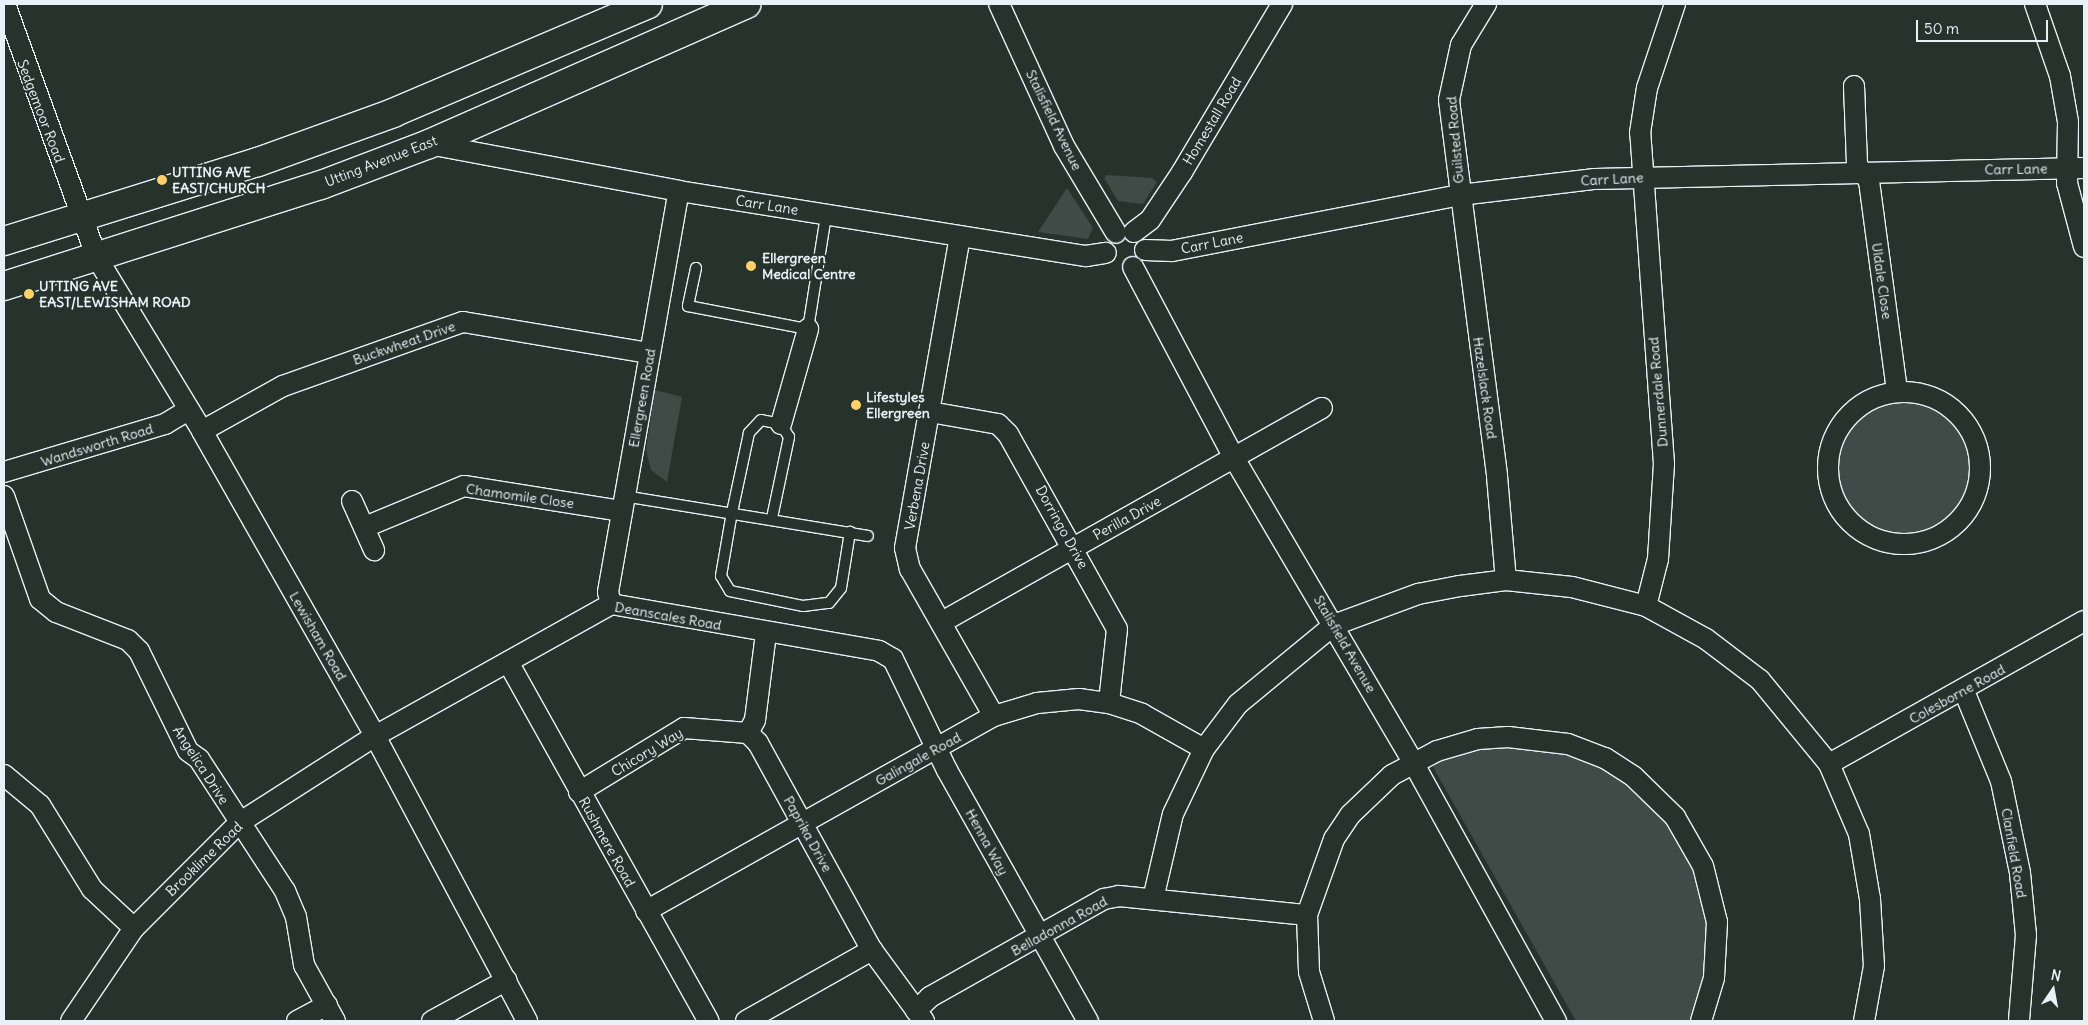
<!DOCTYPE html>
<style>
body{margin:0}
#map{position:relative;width:2088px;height:1025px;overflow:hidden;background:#26332d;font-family:Delius,sans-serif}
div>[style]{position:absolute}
.green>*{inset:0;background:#3e4b47}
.round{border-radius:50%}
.roads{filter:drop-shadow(1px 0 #e8f1f8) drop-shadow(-1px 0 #e8f1f8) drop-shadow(0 1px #e8f1f8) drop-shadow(0 -1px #e8f1f8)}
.lane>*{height:10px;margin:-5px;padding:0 5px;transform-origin:5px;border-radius:5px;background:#26332d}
.street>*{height:20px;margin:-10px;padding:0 10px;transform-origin:10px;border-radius:10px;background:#26332d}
.street>.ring{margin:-10px;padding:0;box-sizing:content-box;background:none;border:20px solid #26332d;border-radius:50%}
.secondary>*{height:28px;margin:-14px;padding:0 14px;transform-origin:14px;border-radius:14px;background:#26332d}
.dots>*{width:14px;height:14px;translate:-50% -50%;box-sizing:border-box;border:2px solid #26332d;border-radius:50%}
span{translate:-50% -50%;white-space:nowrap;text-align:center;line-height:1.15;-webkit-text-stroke:4px #26332d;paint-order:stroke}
.street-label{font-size:14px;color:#e8f1f8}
.poi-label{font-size:14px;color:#e8f1f8;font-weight:700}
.left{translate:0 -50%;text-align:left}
.frame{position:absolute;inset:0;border:5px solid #e8f1f8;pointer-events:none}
.north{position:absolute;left:2028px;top:965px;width:50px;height:50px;-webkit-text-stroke:4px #26332d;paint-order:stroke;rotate:12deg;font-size:14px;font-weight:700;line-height:20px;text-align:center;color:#e8f1f8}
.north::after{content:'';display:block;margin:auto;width:18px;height:22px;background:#e8f1f8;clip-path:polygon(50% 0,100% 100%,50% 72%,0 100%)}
.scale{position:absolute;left:1916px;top:20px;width:132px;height:22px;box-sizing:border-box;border:2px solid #e8f1f8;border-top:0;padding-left:6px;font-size:15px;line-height:18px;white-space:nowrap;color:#e8f1f8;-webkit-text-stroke:4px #26332d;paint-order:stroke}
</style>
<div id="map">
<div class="green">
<i style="clip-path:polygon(1107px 175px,1152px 178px,1157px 182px,1143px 204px,1118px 201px,1104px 178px)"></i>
<i style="clip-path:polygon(1067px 188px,1093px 228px,1088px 239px,1038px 232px)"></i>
<i style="clip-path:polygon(655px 390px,682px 397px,667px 482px,651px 470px,646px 450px)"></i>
<i class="round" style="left:1836px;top:397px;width:138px;height:138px"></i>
<i style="clip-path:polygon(1498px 744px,1554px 749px,1612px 771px,1658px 809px,1689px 851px,1706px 902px,1710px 954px,1694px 1021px,1576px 1021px,1433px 767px,1446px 756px)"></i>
</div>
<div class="roads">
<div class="lane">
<i style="left:696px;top:268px;width:39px;rotate:102deg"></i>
<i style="left:688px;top:306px;width:122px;rotate:10.9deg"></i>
<i style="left:808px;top:329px;width:115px;rotate:-81deg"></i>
<i style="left:624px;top:496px;width:247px;rotate:9.3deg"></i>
<i style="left:772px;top:518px;width:83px;rotate:-78.1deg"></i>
<i style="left:789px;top:437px;width:15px;rotate:-122deg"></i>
<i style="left:781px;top:424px;width:20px;rotate:-169deg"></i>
<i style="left:761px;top:420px;width:18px;rotate:133deg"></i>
<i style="left:749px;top:433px;width:81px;rotate:102.1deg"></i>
<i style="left:732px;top:512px;width:65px;rotate:99.8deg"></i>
<i style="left:721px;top:576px;width:17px;rotate:59deg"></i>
<i style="left:730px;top:591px;width:75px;rotate:11.6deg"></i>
<i style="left:803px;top:606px;width:26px;rotate:-7deg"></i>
<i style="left:829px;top:603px;width:19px;rotate:-51deg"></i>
<i style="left:841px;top:588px;width:57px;rotate:-80.9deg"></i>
</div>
<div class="street">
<i style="left:5px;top:4px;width:270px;rotate:70.1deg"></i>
<i style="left:97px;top:258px;width:202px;rotate:58.7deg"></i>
<i style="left:202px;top:431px;width:351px;rotate:60.4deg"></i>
<i style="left:375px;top:736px;width:323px;rotate:61.9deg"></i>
<i style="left:999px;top:4px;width:156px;rotate:65.4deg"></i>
<i style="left:1064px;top:146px;width:101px;rotate:59.1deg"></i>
<i style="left:1486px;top:4px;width:48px;rotate:121.4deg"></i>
<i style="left:1461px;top:45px;width:56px;rotate:102.3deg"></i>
<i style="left:1449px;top:100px;width:379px;rotate:82.7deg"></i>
<i style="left:1497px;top:476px;width:104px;rotate:85.1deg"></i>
<i style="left:2035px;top:4px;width:76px;rotate:70.9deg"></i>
<i style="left:2060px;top:76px;width:47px;rotate:80.1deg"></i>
<i style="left:2068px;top:122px;width:61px;rotate:90.9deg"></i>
<i style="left:2067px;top:183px;width:66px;rotate:75.1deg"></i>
<i style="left:1854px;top:86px;width:79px;rotate:87.8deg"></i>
<i style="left:1857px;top:165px;width:20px;rotate:53deg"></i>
<i style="left:1869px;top:181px;width:213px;rotate:82.4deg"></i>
<i style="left:429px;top:144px;width:254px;rotate:10.6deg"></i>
<i style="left:679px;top:191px;width:412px;rotate:9.1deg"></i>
<i style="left:1086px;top:256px;width:20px;rotate:-9deg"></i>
<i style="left:1134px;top:232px;width:20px;rotate:-37deg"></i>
<i style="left:1150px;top:220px;width:58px;rotate:-56.3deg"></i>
<i style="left:1182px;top:172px;width:196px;rotate:-59.2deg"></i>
<i style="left:960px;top:236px;width:317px;rotate:100deg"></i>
<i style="left:905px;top:548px;width:22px;rotate:77deg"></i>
<i style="left:910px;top:569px;width:169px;rotate:60.3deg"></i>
<i style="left:1145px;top:250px;width:27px;rotate:2deg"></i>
<i style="left:1172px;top:251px;width:293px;rotate:-11deg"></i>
<i style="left:1460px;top:195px;width:136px;rotate:-6.8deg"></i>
<i style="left:1595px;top:179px;width:489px;rotate:-1.3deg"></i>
<i style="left:1133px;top:267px;width:216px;rotate:62.1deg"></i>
<i style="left:1234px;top:458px;width:355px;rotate:59.5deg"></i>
<i style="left:1414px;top:764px;width:294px;rotate:61.1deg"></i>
<i class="ring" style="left:1828px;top:392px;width:132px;height:132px"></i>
<i style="left:930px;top:412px;width:69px;rotate:10deg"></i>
<i style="left:998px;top:424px;width:14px;rotate:45deg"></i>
<i style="left:1008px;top:434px;width:223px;rotate:60.8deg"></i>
<i style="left:1117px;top:629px;width:74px;rotate:96.2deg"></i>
<i style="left:781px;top:424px;width:99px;rotate:-74.1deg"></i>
<i style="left:202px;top:431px;width:93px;rotate:-29.1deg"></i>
<i style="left:283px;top:386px;width:191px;rotate:-19.6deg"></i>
<i style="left:463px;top:322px;width:189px;rotate:9.5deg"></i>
<i style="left:4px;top:472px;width:168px;rotate:-16.6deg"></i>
<i style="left:165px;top:424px;width:26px;rotate:-31deg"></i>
<i style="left:4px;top:496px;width:109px;rotate:70.7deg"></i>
<i style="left:40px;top:599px;width:21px;rotate:39deg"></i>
<i style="left:56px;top:612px;width:77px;rotate:21.3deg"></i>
<i style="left:128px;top:640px;width:16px;rotate:45deg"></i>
<i style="left:139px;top:651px;width:111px;rotate:63.9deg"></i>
<i style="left:188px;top:751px;width:14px;rotate:36deg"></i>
<i style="left:199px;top:759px;width:158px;rotate:56.9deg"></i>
<i style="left:285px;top:891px;width:28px;rotate:67deg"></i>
<i style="left:296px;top:917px;width:49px;rotate:80.5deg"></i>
<i style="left:304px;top:965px;width:64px;rotate:61deg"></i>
<i style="left:352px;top:501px;width:54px;rotate:65.8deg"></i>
<i style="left:365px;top:527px;width:107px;rotate:-22.5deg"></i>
<i style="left:464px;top:486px;width:160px;rotate:9deg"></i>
<i style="left:611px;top:604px;width:12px;rotate:-104deg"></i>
<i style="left:608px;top:592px;width:407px;rotate:-80deg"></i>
<i style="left:1646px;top:606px;width:49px;rotate:-75.7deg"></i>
<i style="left:1658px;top:559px;width:95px;rotate:-86.4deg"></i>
<i style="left:1664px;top:464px;width:332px;rotate:-94.1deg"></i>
<i style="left:1640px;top:133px;width:46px;rotate:-81.2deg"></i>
<i style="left:1647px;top:88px;width:89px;rotate:-71.6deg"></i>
<i style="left:942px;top:622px;width:436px;rotate:-29.4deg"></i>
<i style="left:766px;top:633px;width:88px;rotate:97.2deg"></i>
<i style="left:755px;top:720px;width:15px;rotate:118deg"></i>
<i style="left:748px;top:733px;width:14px;rotate:45deg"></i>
<i style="left:758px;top:743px;width:236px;rotate:61.2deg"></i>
<i style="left:872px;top:950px;width:88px;rotate:53.8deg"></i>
<i style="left:508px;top:662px;width:411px;rotate:60.8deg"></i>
<i style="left:1964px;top:691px;width:97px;rotate:67.7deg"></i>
<i style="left:2001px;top:781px;width:94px;rotate:78.3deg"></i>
<i style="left:2020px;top:873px;width:62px;rotate:84.5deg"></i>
<i style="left:2026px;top:935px;width:86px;rotate:94.7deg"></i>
<i style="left:1829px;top:764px;width:292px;rotate:-29.3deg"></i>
<i style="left:4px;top:775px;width:47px;rotate:39.8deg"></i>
<i style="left:40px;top:805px;width:99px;rotate:58.2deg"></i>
<i style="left:92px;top:889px;width:57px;rotate:42.9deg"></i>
<i style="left:579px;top:792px;width:123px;rotate:-31.4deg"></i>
<i style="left:684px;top:728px;width:64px;rotate:4.5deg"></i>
<i style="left:1153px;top:899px;width:87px;rotate:-76.8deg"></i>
<i style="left:1173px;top:814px;width:72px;rotate:-64.5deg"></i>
<i style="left:1204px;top:749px;width:56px;rotate:-52.9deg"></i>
<i style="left:1238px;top:704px;width:124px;rotate:-39.5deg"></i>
<i style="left:1334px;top:625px;width:90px;rotate:-20.3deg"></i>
<i style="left:1418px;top:594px;width:43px;rotate:-10.8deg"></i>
<i style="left:1460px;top:586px;width:46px;rotate:-7.4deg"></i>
<i style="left:1506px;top:580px;width:66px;rotate:6.1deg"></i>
<i style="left:1572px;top:587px;width:76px;rotate:14.4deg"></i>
<i style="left:1646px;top:606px;width:68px;rotate:28.8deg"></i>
<i style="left:1706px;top:639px;width:68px;rotate:37.2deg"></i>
<i style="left:1760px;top:680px;width:109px;rotate:50.6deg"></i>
<i style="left:1829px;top:764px;width:76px;rotate:66.8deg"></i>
<i style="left:1859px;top:834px;width:66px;rotate:80.4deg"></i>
<i style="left:1870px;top:899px;width:67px;rotate:86.6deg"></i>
<i style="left:1874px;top:966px;width:56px;rotate:100.3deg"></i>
<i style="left:646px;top:911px;width:399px;rotate:-29.3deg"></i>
<i style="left:994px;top:716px;width:45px;rotate:-16.8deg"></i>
<i style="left:1037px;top:703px;width:42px;rotate:-5.4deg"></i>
<i style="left:1079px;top:699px;width:30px;rotate:8deg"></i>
<i style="left:1109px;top:703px;width:35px;rotate:18deg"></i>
<i style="left:1142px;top:714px;width:71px;rotate:29.4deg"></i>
<i style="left:916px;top:1011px;width:20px;rotate:-45deg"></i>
<i style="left:930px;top:997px;width:200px;rotate:-29.4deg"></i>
<i style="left:1104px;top:899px;width:15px;rotate:-11deg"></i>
<i style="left:1119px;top:896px;width:189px;rotate:5.8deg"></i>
<i style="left:71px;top:1021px;width:112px;rotate:-55.9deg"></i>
<i style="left:134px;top:928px;width:148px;rotate:-45deg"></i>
<i style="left:239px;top:823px;width:161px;rotate:-32.6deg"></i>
<i style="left:375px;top:736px;width:270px;rotate:-29.2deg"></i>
<i style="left:611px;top:604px;width:272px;rotate:9.9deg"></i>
<i style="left:879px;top:651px;width:16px;rotate:30deg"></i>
<i style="left:893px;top:659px;width:123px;rotate:64.1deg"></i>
<i style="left:947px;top:770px;width:288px;rotate:60.7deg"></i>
<i style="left:297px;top:1021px;width:34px;rotate:-28deg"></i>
<i style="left:432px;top:1021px;width:85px;rotate:-28.7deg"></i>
<i style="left:746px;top:1021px;width:145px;rotate:-29.4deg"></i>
<i style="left:1324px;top:1021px;width:51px;rotate:-107deg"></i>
<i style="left:1309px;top:972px;width:57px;rotate:-92deg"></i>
<i style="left:1307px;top:915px;width:81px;rotate:-70.4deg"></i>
<i style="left:1334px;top:839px;width:29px;rotate:-56deg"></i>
<i style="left:1350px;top:815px;width:58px;rotate:-43.6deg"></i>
<i style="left:1392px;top:775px;width:51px;rotate:-28.1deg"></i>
<i style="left:1437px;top:751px;width:43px;rotate:-16.3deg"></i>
<i style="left:1478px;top:739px;width:30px;rotate:-4deg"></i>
<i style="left:1508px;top:737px;width:60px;rotate:6.7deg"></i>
<i style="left:1568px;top:744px;width:40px;rotate:21deg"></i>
<i style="left:1605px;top:758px;width:33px;rotate:33deg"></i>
<i style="left:1633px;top:776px;width:59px;rotate:44.3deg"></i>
<i style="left:1675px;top:817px;width:56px;rotate:60.3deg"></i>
<i style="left:1703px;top:866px;width:58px;rotate:76deg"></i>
<i style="left:1717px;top:922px;width:56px;rotate:93.1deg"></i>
<i style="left:1714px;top:978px;width:45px;rotate:106.8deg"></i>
</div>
<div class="secondary">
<i style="left:4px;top:241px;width:266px;rotate:-17.3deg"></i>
<i style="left:258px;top:162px;width:144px;rotate:-19.9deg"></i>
<i style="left:393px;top:113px;width:277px;rotate:-23.1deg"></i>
<i style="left:4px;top:286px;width:333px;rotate:-17.7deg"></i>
<i style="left:321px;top:185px;width:116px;rotate:-20.8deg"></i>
<i style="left:429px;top:144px;width:347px;rotate:-23.8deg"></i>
</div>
</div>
<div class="dots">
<i style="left:162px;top:180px;background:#ffd166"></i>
<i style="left:751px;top:266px;background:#ffd166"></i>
<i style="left:29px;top:294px;background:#ffd166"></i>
<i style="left:856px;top:405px;background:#ffd166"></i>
</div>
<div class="street-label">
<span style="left:41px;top:111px;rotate:69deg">Sedgemoor Road</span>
<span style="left:1054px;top:120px;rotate:64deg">Stalisfield Avenue</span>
<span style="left:1212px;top:121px;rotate:-59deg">Homestall Road</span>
<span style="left:1455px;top:140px;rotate:-95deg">Guilsted Road</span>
<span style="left:381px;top:161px;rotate:-21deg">Utting Avenue East</span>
<span style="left:2016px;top:169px;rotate:-1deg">Carr Lane</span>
<span style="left:1612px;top:179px;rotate:-3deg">Carr Lane</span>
<span style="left:767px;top:205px;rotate:9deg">Carr Lane</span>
<span style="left:1212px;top:243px;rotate:-11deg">Carr Lane</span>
<span style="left:1882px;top:281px;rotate:82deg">Uldale Close</span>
<span style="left:404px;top:343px;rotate:-19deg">Buckwheat Drive</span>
<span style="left:1485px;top:388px;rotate:82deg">Hazelslack Road</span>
<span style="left:1658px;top:392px;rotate:-95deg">Dunnerdale Road</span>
<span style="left:642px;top:398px;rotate:-80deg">Ellergreen Road</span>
<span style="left:97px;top:445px;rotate:-17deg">Wandsworth Road</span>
<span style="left:917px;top:486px;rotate:-80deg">Verbena Drive</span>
<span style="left:520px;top:496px;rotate:8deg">Chamomile Close</span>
<span style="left:1127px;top:518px;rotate:-29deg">Perilla Drive</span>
<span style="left:1062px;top:527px;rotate:61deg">Dorringo Drive</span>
<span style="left:668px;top:616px;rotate:10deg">Deanscales Road</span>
<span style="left:318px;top:636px;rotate:60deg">Lewisham Road</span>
<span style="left:1345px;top:644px;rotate:60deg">Stalisfield Avenue</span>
<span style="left:1957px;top:694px;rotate:-29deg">Colesborne Road</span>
<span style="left:647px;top:752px;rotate:-31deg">Chicory Way</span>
<span style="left:918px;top:759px;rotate:-29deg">Galingale Road</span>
<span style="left:201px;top:765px;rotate:57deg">Angelica Drive</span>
<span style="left:808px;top:834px;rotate:61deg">Paprika Drive</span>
<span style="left:607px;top:842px;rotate:61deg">Rushmere Road</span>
<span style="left:987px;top:842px;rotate:61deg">Henna Way</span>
<span style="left:2014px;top:853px;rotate:80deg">Clanfield Road</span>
<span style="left:204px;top:859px;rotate:-44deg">Brooklime Road</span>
<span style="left:1059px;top:926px;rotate:-29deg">Belladonna Road</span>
</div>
<div class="poi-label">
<span class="left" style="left:172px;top:180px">UTTING AVE<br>EAST/CHURCH</span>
<span class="left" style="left:762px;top:266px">Ellergreen<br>Medical Centre</span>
<span class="left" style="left:39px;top:294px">UTTING AVE<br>EAST/LEWISHAM ROAD</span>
<span class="left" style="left:866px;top:405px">Lifestyles<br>Ellergreen</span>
</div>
<div class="frame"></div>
<div class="north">N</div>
<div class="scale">50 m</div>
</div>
